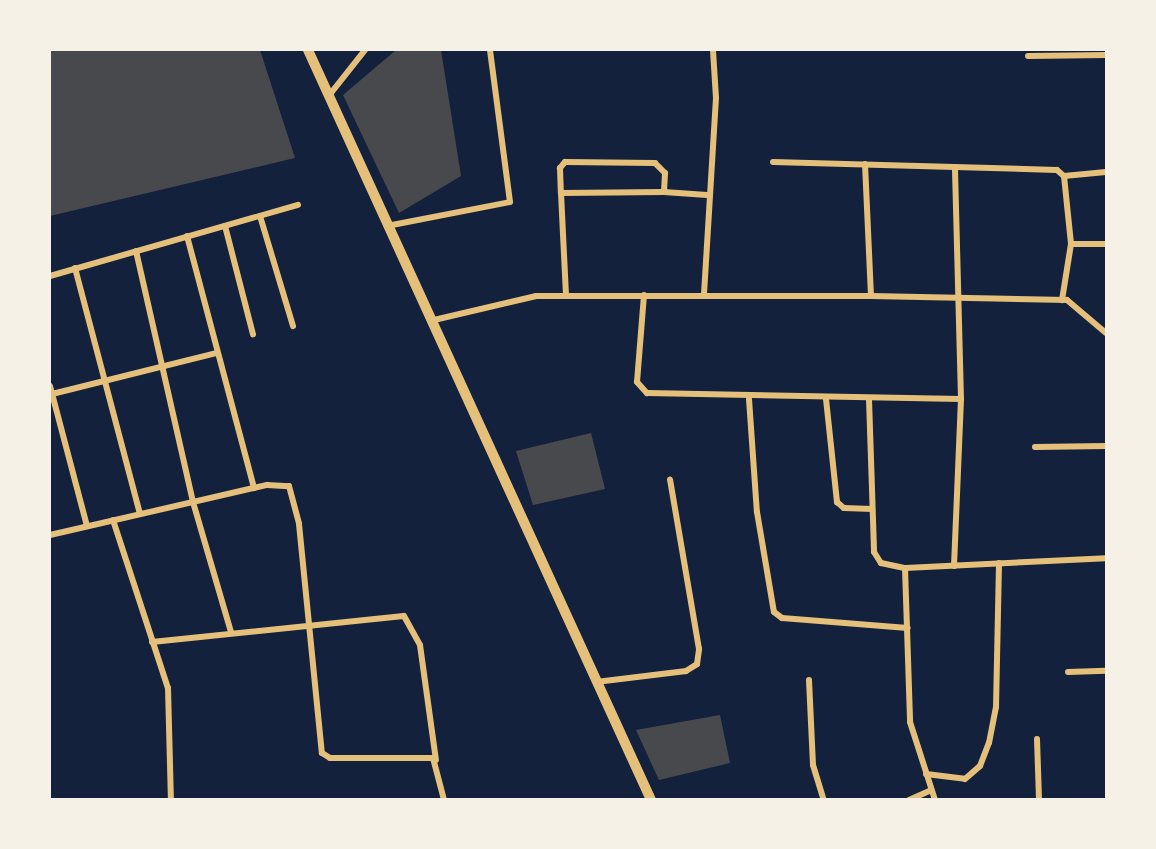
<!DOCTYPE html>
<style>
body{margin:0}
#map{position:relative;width:1156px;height:849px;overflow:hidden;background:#14213d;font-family:"Source Sans 3",sans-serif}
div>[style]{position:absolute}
.building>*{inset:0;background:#48494c}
.minor>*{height:6px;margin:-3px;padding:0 3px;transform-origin:3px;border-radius:3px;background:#e5c07b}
.tertiary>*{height:10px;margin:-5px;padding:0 5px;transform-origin:5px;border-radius:5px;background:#e5c07b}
span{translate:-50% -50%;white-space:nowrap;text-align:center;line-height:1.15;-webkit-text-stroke:5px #f6f1e7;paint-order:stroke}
.frame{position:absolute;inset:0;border:51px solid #f6f1e7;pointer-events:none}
</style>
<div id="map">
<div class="building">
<i style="clip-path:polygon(50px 50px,260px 50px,295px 158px,50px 216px)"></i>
<i style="clip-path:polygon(396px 50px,441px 50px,461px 176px,399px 213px,343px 95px)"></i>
<i style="clip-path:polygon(591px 433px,605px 489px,533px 505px,516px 451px)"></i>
<i style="clip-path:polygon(720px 715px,730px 763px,659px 780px,636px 730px)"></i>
</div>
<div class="minor">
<i style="left:1028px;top:56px;width:78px;rotate:-0.7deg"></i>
<i style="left:331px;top:93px;width:55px;rotate:-51.7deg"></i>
<i style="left:773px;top:162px;width:284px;rotate:1.6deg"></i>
<i style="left:1057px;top:170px;width:9px;rotate:41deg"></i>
<i style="left:1064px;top:176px;width:68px;rotate:84.1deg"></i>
<i style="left:1071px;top:244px;width:57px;rotate:99.1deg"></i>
<i style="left:865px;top:164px;width:132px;rotate:87.4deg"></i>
<i style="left:1064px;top:176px;width:42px;rotate:-5.4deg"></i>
<i style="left:664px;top:192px;width:43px;rotate:4deg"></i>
<i style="left:561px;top:193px;width:103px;rotate:-0.6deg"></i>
<i style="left:664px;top:192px;width:19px;rotate:-87deg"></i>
<i style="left:665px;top:173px;width:14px;rotate:-135deg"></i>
<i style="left:655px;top:163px;width:90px;rotate:-179.4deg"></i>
<i style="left:565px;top:162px;width:8px;rotate:130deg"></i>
<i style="left:560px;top:168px;width:25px;rotate:88deg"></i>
<i style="left:561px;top:193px;width:101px;rotate:87.2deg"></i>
<i style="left:260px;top:216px;width:115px;rotate:73.3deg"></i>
<i style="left:392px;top:225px;width:120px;rotate:-11deg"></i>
<i style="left:510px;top:202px;width:153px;rotate:-97.5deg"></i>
<i style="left:225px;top:226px;width:112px;rotate:75.5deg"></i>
<i style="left:187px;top:236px;width:261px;rotate:75.1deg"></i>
<i style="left:1071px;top:244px;width:35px"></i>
<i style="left:136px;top:251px;width:257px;rotate:77.2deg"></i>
<i style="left:193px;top:502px;width:135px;rotate:73.7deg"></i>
<i style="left:75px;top:268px;width:254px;rotate:75.2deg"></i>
<i style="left:50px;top:276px;width:258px;rotate:-16deg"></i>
<i style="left:704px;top:294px;width:196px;rotate:-86.5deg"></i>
<i style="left:716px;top:98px;width:48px;rotate:-93.6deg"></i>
<i style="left:644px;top:295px;width:87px;rotate:94.6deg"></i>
<i style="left:637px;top:382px;width:15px;rotate:48deg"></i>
<i style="left:647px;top:393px;width:314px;rotate:1.1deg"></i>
<i style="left:434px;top:320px;width:105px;rotate:-13.2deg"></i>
<i style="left:536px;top:296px;width:335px"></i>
<i style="left:871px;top:296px;width:196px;rotate:1.2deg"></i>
<i style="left:1067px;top:300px;width:51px;rotate:40.2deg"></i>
<i style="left:50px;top:386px;width:145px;rotate:75.2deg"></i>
<i style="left:52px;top:394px;width:170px;rotate:-14deg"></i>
<i style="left:749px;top:399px;width:113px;rotate:86deg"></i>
<i style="left:757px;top:512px;width:101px;rotate:80.4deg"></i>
<i style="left:774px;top:612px;width:10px;rotate:37deg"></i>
<i style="left:782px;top:618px;width:126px;rotate:4.5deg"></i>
<i style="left:826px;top:399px;width:104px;rotate:83.9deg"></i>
<i style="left:837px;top:502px;width:9px;rotate:41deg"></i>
<i style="left:844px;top:508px;width:28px;rotate:2deg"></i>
<i style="left:869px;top:399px;width:153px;rotate:88.1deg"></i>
<i style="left:874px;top:552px;width:13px;rotate:58deg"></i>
<i style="left:881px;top:563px;width:25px;rotate:12deg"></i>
<i style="left:905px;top:568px;width:201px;rotate:-2.8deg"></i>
<i style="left:1035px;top:447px;width:71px;rotate:-0.8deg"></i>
<i style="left:113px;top:520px;width:177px;rotate:71.9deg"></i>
<i style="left:168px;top:688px;width:112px;rotate:88.5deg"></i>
<i style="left:50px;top:535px;width:223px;rotate:-13deg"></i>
<i style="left:267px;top:485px;width:22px;rotate:3deg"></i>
<i style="left:289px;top:486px;width:39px;rotate:75deg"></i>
<i style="left:299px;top:524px;width:230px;rotate:84.3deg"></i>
<i style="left:322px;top:753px;width:9px;rotate:32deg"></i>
<i style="left:330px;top:758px;width:103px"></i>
<i style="left:433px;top:758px;width:43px;rotate:75.3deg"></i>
<i style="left:954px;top:566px;width:167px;rotate:-87.6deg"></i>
<i style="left:961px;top:399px;width:232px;rotate:-91.5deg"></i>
<i style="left:905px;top:568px;width:154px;rotate:88.1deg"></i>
<i style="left:910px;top:722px;width:82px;rotate:72.2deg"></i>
<i style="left:152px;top:642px;width:253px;rotate:-5.9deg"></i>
<i style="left:404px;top:616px;width:33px;rotate:61deg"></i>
<i style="left:420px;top:645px;width:116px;rotate:82.1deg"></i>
<i style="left:1068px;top:672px;width:38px;rotate:-2deg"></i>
<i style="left:809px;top:680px;width:85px;rotate:87.3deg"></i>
<i style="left:813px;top:765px;width:37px;rotate:73deg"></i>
<i style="left:596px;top:682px;width:91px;rotate:-7deg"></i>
<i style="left:686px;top:671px;width:13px;rotate:-32deg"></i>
<i style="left:697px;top:664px;width:15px;rotate:-82deg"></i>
<i style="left:699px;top:649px;width:172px;rotate:-99.7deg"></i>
<i style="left:1037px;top:739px;width:61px;rotate:88.1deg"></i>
<i style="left:926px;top:774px;width:39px;rotate:7deg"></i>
<i style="left:965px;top:779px;width:20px;rotate:-41deg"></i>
<i style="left:980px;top:766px;width:25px;rotate:-69deg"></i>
<i style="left:989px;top:743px;width:37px;rotate:-79deg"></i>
<i style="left:996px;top:707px;width:144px;rotate:-88.8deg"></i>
<i style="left:909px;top:800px;width:24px;rotate:-24deg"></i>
</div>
<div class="tertiary">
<i style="left:308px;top:50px;width:825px;rotate:65.42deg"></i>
</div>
<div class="frame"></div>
</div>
